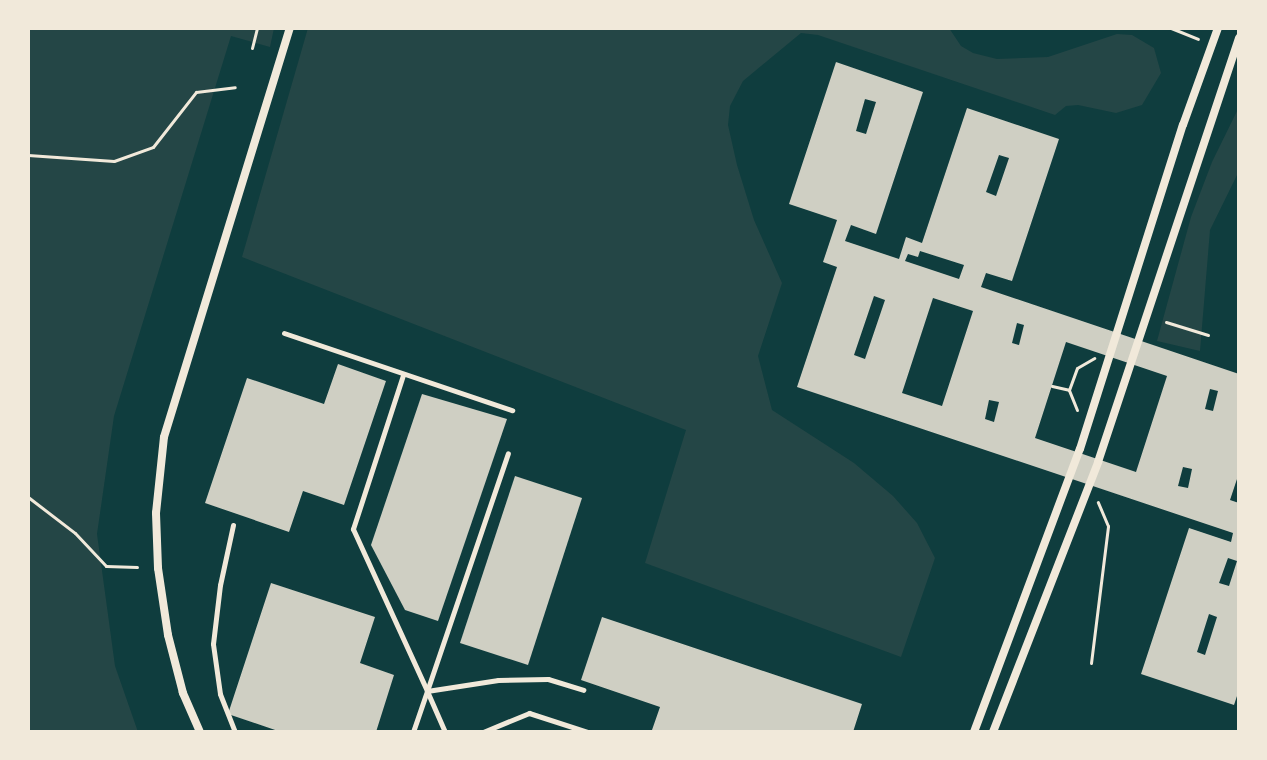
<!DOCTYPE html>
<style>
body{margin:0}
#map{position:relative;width:1267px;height:760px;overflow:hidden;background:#0f3d3e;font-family:Commissioner,sans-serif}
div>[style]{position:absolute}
.green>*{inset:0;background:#244646}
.building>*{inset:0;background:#cfcfc3}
.path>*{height:3px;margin:-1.5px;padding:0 1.5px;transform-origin:1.5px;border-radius:1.5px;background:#f1e9da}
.service>*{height:5px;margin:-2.5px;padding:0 2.5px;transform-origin:2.5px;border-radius:2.5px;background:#f1e9da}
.minor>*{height:8px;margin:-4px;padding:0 4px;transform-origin:4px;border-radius:4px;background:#f1e9da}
span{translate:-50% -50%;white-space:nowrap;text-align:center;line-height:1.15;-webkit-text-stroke:8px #f1e9da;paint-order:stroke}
.frame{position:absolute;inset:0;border:30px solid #f1e9da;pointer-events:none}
</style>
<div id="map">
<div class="green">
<i style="clip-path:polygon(28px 28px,274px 28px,270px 47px,231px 36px,114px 416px,97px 534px,115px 666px,138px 732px,28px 732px)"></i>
<i style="clip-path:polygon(308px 28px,949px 28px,961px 46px,973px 53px,997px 59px,1048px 57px,1117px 34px,1132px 35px,1154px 48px,1161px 73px,1142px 105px,1116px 113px,1078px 105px,1066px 106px,1055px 115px,818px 35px,801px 33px,743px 81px,730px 106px,728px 125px,737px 165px,754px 220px,782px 283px,758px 356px,772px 410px,854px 463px,893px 496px,917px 523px,935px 558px,901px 657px,645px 563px,686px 430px,242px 257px)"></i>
<i style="clip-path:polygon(1239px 107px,1239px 171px,1210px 230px,1200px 351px,1157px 341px,1191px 217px,1212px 162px)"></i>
</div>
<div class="building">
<i style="clip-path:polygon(evenodd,836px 62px,923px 92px,876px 234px,851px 225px,845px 241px,899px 259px,906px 237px,922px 243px,967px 108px,1059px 139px,1012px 281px,986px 273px,981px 287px,1239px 374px,1239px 473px,1230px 500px,1239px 503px,1239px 690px,1234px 705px,1141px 674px,1189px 528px,1231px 542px,1233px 533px,797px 387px,837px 267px,823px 262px,837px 220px,789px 204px,836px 62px,865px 99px,876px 102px,866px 134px,856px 131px,865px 99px,836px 62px,999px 155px,1009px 158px,996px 196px,986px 192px,999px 155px,836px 62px,920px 251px,964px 265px,959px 279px,905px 261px,908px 254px,918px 257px,920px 251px,836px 62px,874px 296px,885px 300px,865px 359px,854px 355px,874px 296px,836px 62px,933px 298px,973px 311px,942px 406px,902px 393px,933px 298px,836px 62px,1017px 323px,1024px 325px,1019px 345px,1012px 343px,1017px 323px,836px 62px,1066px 342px,1167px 376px,1136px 472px,1035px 438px,1066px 342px,836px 62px,1210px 389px,1218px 391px,1213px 411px,1205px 409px,1210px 389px,836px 62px,989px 400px,999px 402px,994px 422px,985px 419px,989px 400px,836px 62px,1183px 467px,1192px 469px,1188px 488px,1178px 486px,1183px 467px,836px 62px,1228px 558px,1237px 561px,1229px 586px,1219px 583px,1228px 558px,836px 62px,1209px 614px,1217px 617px,1205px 655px,1197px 652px,1209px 614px)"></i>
<i style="clip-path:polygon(338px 364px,386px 381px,344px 505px,303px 491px,289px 532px,205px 503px,247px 378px,324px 404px)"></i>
<i style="clip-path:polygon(422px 394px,507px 419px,438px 621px,405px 610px,371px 545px)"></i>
<i style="clip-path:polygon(515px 476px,582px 498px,528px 665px,460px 643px)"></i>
<i style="clip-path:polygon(271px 583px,375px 617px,360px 663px,394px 675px,376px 732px,281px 732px,228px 714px)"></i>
<i style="clip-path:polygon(602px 617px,862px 704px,853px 732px,652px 730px,660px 707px,581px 680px)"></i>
</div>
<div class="path">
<i style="left:1171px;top:28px;width:29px;rotate:22deg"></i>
<i style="left:252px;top:48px;width:21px;rotate:-76deg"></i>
<i style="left:28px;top:155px;width:86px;rotate:4deg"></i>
<i style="left:114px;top:161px;width:41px;rotate:-19.7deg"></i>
<i style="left:153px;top:147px;width:70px;rotate:-52deg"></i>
<i style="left:196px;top:92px;width:39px;rotate:-7deg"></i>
<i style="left:1166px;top:322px;width:44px;rotate:17.2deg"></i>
<i style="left:1052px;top:386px;width:17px;rotate:13deg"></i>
<i style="left:1077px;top:410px;width:22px;rotate:-112deg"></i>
<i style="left:1069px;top:390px;width:23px;rotate:-70deg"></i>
<i style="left:1077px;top:368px;width:20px;rotate:-30deg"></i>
<i style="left:28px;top:497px;width:59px;rotate:37.5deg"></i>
<i style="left:75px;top:533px;width:45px;rotate:46.8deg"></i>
<i style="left:106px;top:566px;width:31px;rotate:2deg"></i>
<i style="left:1091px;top:663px;width:138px;rotate:-82.9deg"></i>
<i style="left:1108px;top:526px;width:26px;rotate:-113deg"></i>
</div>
<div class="service">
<i style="left:284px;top:333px;width:241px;rotate:18.7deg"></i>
<i style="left:403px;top:375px;width:162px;rotate:108deg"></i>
<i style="left:353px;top:529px;width:178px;rotate:65.4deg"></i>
<i style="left:427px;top:691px;width:43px;rotate:108.9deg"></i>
<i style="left:233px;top:525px;width:61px;rotate:102.2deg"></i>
<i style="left:220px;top:585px;width:59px;rotate:96.8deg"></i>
<i style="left:213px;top:644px;width:50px;rotate:82deg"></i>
<i style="left:220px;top:694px;width:41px;rotate:68.5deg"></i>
<i style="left:427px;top:691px;width:72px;rotate:-8.8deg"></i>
<i style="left:498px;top:680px;width:50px;rotate:-1.1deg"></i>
<i style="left:548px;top:679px;width:37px;rotate:17deg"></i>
<i style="left:445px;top:732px;width:45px;rotate:-113.7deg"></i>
<i style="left:427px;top:691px;width:251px;rotate:-71.2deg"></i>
<i style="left:483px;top:732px;width:50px;rotate:-22.4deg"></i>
<i style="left:529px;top:713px;width:62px;rotate:17.9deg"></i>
</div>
<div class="minor">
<i style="left:200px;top:732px;width:43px;rotate:-113.6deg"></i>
<i style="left:183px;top:693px;width:60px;rotate:-104.5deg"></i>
<i style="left:168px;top:635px;width:68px;rotate:-98.5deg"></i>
<i style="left:158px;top:568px;width:55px;rotate:-92.1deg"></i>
<i style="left:156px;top:513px;width:76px;rotate:-84deg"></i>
<i style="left:164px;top:437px;width:428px;rotate:-72.9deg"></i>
<i style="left:974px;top:732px;width:302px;rotate:-69.5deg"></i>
<i style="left:1080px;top:449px;width:340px;rotate:-72.4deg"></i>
<i style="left:1183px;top:125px;width:103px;rotate:-70.2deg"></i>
<i style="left:993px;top:732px;width:290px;rotate:-68.7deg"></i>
<i style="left:1098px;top:462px;width:447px;rotate:-71.6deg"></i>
</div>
<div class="frame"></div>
</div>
